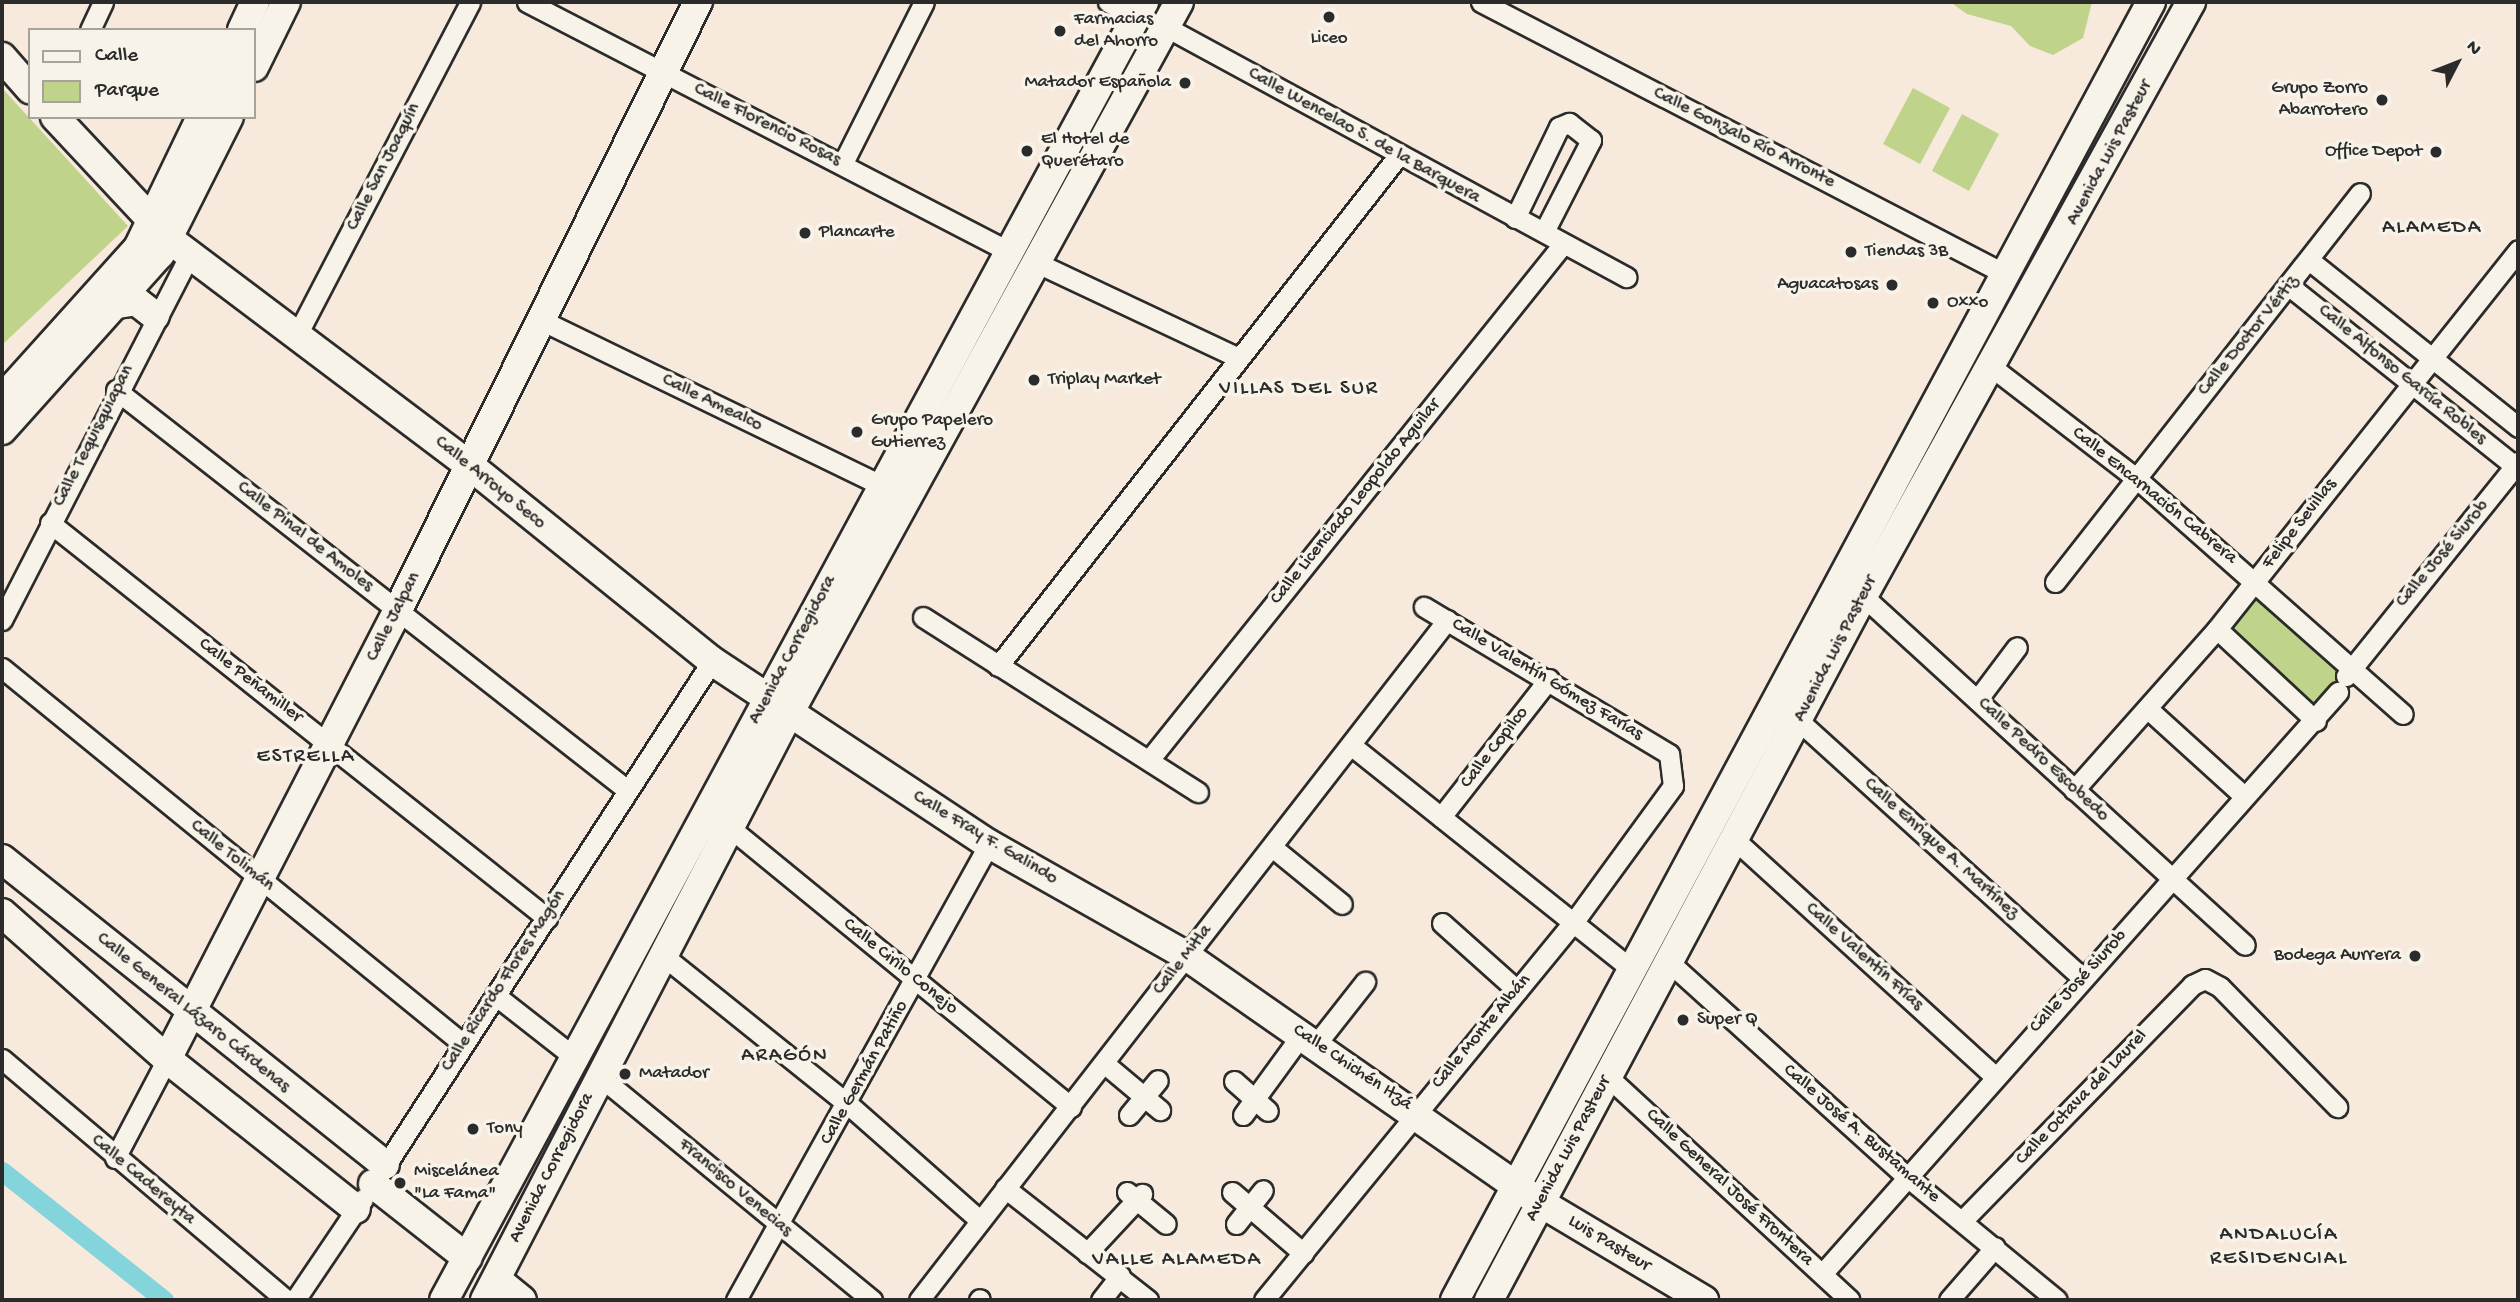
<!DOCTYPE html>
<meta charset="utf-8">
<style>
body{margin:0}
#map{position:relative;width:2520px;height:1302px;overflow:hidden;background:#f8e9dd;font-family:"Gochi Hand",sans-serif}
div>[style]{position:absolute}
.green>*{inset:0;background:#bfd48a}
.canal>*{height:19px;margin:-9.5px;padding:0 9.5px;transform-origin:9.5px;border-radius:9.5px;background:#83d5db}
.roads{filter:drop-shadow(2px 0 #2b2b2b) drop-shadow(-2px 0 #2b2b2b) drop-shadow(0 2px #2b2b2b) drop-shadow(0 -2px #2b2b2b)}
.street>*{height:19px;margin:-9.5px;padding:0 9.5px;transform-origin:9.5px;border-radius:9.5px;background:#f7f3e8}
.secondary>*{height:28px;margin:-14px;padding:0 14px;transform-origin:14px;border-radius:14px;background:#f7f3e8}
.dots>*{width:19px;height:19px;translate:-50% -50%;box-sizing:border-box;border:4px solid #f7f3e8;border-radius:50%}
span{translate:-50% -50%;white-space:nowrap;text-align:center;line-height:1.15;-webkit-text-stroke:7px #f7f3e8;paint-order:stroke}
.poi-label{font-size:19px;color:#2b2b2b}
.left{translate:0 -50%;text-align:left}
.right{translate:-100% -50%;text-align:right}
.street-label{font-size:19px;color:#2b2b2b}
.neighbourhood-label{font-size:21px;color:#2b2b2b;letter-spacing:2px}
.frame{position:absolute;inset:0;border:4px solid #2b2b2b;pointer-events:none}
.legend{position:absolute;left:28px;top:28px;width:228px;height:91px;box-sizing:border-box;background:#f7f3e8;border:2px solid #a5a39c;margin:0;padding:9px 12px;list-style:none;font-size:21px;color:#2b2b2b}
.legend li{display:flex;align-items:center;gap:14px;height:35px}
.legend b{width:35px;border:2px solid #a5a39c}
.north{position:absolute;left:2422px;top:28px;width:70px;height:70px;-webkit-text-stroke:5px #f7f3e8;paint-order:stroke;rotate:48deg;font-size:19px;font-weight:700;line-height:28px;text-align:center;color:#2b2b2b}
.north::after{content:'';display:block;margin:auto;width:24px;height:32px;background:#2b2b2b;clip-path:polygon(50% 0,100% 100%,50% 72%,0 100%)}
</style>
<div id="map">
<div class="green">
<i style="clip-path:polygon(1950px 2px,2092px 2px,2083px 38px,2053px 55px,2030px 46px,2011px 26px,1967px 14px)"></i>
<i style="clip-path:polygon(2px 88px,128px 226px,2px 345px)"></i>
<i style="clip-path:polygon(1913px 88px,1950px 108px,1920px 164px,1883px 144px)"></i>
<i style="clip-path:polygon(1962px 114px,1999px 134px,1969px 191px,1932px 171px)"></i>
<i style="clip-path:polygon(2256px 590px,2342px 670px,2314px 714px,2223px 630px)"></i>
</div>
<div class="canal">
<i style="left:2px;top:1171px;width:207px;rotate:38.5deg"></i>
</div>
<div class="roads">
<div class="street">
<i style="left:527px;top:2px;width:539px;rotate:27.37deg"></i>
<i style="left:1108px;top:2px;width:30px;rotate:27deg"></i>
<i style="left:1481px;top:2px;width:593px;rotate:27.43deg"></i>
<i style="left:1166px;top:27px;width:524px;rotate:28.52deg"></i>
<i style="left:90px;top:30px;width:31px;rotate:-65deg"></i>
<i style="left:843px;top:163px;width:180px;rotate:-63.3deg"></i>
<i style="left:1515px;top:218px;width:101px;rotate:-64.2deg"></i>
<i style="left:1559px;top:127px;width:11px;rotate:-22deg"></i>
<i style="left:1569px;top:123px;width:28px;rotate:38deg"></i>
<i style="left:1591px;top:140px;width:103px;rotate:117.1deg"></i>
<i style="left:2309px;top:260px;width:268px;rotate:38.6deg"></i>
<i style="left:1037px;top:263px;width:223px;rotate:25.2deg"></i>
<i style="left:2288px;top:285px;width:290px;rotate:38.6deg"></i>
<i style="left:543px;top:321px;width:376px;rotate:25.9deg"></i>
<i style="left:298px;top:333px;width:373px;rotate:-62.5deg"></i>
<i style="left:1993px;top:368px;width:180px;rotate:37.6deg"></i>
<i style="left:2136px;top:478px;width:356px;rotate:41.5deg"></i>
<i style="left:116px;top:390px;width:648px;rotate:38.04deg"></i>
<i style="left:50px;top:523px;width:635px;rotate:38.48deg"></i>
<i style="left:2055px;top:582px;width:494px;rotate:-51.9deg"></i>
<i style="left:1853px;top:594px;width:10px;rotate:11deg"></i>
<i style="left:1863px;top:596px;width:517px;rotate:42.42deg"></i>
<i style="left:923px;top:617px;width:326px;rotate:32.5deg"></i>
<i style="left:2px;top:620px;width:411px;rotate:-62.8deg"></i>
<i style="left:2217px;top:629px;width:135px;rotate:42.9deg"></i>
<i style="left:998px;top:666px;width:648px;rotate:-51.89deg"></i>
<i style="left:2px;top:668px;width:593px;rotate:39.19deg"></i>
<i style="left:2346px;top:676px;width:275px;rotate:-51.2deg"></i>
<i style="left:1977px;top:700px;width:66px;rotate:-53deg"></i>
<i style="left:2148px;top:709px;width:128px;rotate:42.2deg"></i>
<i style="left:1799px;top:721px;width:382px;rotate:42.2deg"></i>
<i style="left:1352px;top:746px;width:356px;rotate:38.6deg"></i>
<i style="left:1149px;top:760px;width:662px;rotate:-51.26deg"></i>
<i style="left:2074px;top:790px;width:215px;rotate:-48.4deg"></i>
<i style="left:2217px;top:629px;width:484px;rotate:-51.5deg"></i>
<i style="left:1441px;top:817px;width:175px;rotate:-52deg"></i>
<i style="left:729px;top:827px;width:442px;rotate:39.3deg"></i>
<i style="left:1735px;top:840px;width:349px;rotate:42.3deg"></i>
<i style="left:1272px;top:847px;width:90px;rotate:39.2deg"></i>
<i style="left:1442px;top:923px;width:101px;rotate:41.8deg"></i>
<i style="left:661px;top:954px;width:241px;rotate:38.8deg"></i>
<i style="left:849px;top:1105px;width:171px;rotate:41.4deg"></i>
<i style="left:1669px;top:962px;width:319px;rotate:42.1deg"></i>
<i style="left:1906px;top:1176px;width:195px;rotate:39.4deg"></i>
<i style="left:495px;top:995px;width:105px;rotate:38.1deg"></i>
<i style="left:1317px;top:1043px;width:78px;rotate:-51.8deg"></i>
<i style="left:2px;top:1059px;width:372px;rotate:40.3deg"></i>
<i style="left:1105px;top:1064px;width:72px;rotate:39.9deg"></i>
<i style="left:598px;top:1075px;width:355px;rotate:39.4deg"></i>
<i style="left:1607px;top:1076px;width:330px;rotate:42.7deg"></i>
<i style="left:1234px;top:1081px;width:45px;rotate:41.4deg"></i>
<i style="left:1129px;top:1115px;width:45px;rotate:-50.4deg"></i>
<i style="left:1243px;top:1115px;width:100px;rotate:-53.9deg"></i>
<i style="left:115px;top:1158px;width:112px;rotate:-62.3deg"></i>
<i style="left:380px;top:1174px;width:611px;rotate:-57.09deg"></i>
<i style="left:1005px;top:1188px;width:182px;rotate:38.1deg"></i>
<i style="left:1127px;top:1192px;width:50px;rotate:39.4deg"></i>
<i style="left:1232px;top:1192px;width:94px;rotate:40.7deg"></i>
<i style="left:1962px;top:1221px;width:330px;rotate:-45.7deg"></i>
<i style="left:2192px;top:985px;width:14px;rotate:-25deg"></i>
<i style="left:2205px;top:979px;width:17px;rotate:28deg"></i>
<i style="left:2220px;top:987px;width:168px;rotate:45.7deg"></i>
<i style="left:1236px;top:1224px;width:43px;rotate:-51.5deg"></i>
<i style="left:1087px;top:1253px;width:81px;rotate:-47deg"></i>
<i style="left:1822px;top:1274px;width:778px;rotate:-48.44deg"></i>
<i style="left:295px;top:1300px;width:122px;rotate:-56deg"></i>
<i style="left:736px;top:1300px;width:521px;rotate:-60.98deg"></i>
<i style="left:919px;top:1300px;width:861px;rotate:-52.17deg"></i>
<i style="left:979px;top:1300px;width:1px;rotate:-45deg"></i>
<i style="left:1101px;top:1300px;width:31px;rotate:-52deg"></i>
<i style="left:1264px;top:1300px;width:487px;rotate:-50.7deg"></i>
<i style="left:1573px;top:923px;width:170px;rotate:-53.9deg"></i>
<i style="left:1673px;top:786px;width:32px;rotate:-97deg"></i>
<i style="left:1669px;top:754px;width:286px;rotate:-149deg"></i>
<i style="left:1949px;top:1300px;width:70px;rotate:-49deg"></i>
</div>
<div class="secondary">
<i style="left:242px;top:30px;width:31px;rotate:-65deg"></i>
<i style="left:2px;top:57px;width:43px;rotate:48.8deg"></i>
<i style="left:254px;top:67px;width:72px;rotate:-63.8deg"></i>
<i style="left:55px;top:117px;width:167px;rotate:46.9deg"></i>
<i style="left:169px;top:239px;width:376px;rotate:37deg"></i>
<i style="left:469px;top:465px;width:312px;rotate:38.9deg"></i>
<i style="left:712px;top:661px;width:332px;rotate:33.5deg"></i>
<i style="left:989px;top:844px;width:225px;rotate:29.5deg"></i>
<i style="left:1185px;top:955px;width:434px;rotate:34.9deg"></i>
<i style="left:1541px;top:1203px;width:190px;rotate:30.8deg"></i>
<i style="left:118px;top:304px;width:18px;rotate:-9deg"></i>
<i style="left:136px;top:301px;width:24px;rotate:38deg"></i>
<i style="left:2px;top:399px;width:203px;rotate:-48deg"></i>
<i style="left:138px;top:248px;width:145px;rotate:-64.3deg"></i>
<i style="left:2px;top:430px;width:237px;rotate:-48.1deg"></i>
<i style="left:160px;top:254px;width:153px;rotate:-63.3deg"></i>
<i style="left:2px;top:859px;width:490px;rotate:38.6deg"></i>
<i style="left:2px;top:913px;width:220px;rotate:41.5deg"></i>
<i style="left:167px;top:1059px;width:241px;rotate:38.4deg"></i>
<i style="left:167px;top:1059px;width:505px;rotate:-62.78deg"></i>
<i style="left:398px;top:610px;width:678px;rotate:-63.74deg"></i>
<i style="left:373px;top:1184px;width:120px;rotate:38.2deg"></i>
<i style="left:497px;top:1280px;width:32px;rotate:39deg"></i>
<i style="left:444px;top:1300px;width:1475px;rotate:-61.66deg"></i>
<i style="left:485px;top:1300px;width:659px;rotate:-62.62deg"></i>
<i style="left:788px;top:715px;width:813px;rotate:-61.26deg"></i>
<i style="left:1455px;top:1300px;width:1473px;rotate:-61.8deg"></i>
<i style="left:1489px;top:1300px;width:797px;rotate:-62.02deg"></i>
<i style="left:1863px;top:596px;width:679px;rotate:-61.09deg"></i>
</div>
</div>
<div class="dots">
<i style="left:1329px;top:17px;background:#2b2b2b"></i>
<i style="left:1060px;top:31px;background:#2b2b2b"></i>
<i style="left:1185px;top:83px;background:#2b2b2b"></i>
<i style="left:2382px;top:100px;background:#2b2b2b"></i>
<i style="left:1027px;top:151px;background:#2b2b2b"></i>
<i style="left:2436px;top:152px;background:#2b2b2b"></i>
<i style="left:805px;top:233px;background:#2b2b2b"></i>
<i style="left:1851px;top:252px;background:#2b2b2b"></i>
<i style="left:1892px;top:285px;background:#2b2b2b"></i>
<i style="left:1933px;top:303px;background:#2b2b2b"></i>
<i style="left:1034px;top:380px;background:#2b2b2b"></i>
<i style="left:857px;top:432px;background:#2b2b2b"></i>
<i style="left:2415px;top:956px;background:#2b2b2b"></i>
<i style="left:1683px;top:1020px;background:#2b2b2b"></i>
<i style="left:625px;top:1074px;background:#2b2b2b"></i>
<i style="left:473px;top:1129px;background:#2b2b2b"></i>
<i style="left:400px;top:1183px;background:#2b2b2b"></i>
</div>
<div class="poi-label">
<span class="left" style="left:1074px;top:31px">Farmacias<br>del Ahorro</span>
<span style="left:1329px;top:39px">Liceo</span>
<span class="right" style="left:1171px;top:83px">Matador Española</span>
<span class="right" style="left:2368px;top:100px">Grupo Zorro<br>Abarrotero</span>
<span class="left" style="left:1041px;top:151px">El Hotel de<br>Querétaro</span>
<span class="right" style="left:2422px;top:152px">Office Depot</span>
<span class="left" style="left:819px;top:233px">Plancarte</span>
<span class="left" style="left:1865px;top:252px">Tiendas 3B</span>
<span class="right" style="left:1878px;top:285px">Aguacatosas</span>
<span class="left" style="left:1947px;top:303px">Oxxo</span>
<span class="left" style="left:1048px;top:380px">Triplay Market</span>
<span class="left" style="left:871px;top:432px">Grupo Papelero<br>Gutierrez</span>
<span class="right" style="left:2401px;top:956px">Bodega Aurrera</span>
<span class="left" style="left:1697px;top:1020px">Super Q</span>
<span class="left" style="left:639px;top:1074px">Matador</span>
<span class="left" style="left:487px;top:1129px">Tony</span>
<span class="left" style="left:414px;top:1183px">Miscelánea<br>"La Fama"</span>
</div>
<div class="street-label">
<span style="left:767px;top:125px;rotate:27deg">Calle Florencio Rosas</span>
<span style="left:1364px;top:136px;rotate:29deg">Calle Wencelao S. de la Barquera</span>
<span style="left:1744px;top:138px;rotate:27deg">Calle Gonzalo Río Arronte</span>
<span style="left:2110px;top:153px;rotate:-62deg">Avenida Luis Pasteur</span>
<span style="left:384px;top:167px;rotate:-63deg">Calle San Joaquín</span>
<span style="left:2249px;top:336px;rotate:-51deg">Calle Doctor Vértiz</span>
<span style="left:2402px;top:375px;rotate:39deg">Calle Alfonso García Robles</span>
<span style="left:712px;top:403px;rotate:26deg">Calle Amealco</span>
<span style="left:94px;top:436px;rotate:-63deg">Calle Tequisquiapan</span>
<span style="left:490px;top:483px;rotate:39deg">Calle Arroyo Seco</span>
<span style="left:2154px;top:496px;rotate:39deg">Calle Encarnación Cabrera</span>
<span style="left:1356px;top:502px;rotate:-51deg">Calle Licenciado Leopoldo Aguilar</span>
<span style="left:2300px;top:524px;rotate:-52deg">Felipe Sevillas</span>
<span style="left:305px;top:537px;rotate:38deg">Calle Pinal de Amoles</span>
<span style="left:2443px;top:554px;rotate:-50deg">Calle José Siurob</span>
<span style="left:394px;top:617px;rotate:-63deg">Calle Jalpan</span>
<span style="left:1836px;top:649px;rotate:-63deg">Avenida Luis Pasteur</span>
<span style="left:793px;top:650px;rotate:-62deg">Avenida Corregidora</span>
<span style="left:1547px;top:680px;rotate:31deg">Calle Valentín Gómez Farías</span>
<span style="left:250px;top:681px;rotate:38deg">Calle Peñamiller</span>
<span style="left:1495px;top:748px;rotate:-52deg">Calle Copilco</span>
<span style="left:2043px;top:760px;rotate:43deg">Calle Pedro Escobedo</span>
<span style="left:985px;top:838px;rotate:31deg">Calle Fray F. Galindo</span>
<span style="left:1941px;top:849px;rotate:42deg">Calle Enrique A. Martínez</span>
<span style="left:232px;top:856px;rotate:39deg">Calle Tolimán</span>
<span style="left:1864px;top:957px;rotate:42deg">Calle Valentín Frías</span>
<span style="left:1183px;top:960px;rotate:-52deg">Calle Mitla</span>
<span style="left:900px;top:967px;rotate:39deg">Calle Cirilo Conejo</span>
<span style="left:504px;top:981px;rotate:-57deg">Calle Ricardo Flores Magón</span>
<span style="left:2079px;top:982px;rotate:-47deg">Calle José Siurob</span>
<span style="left:193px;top:1013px;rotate:39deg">Calle General Lázaro Cárdenas</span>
<span style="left:1482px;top:1032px;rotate:-50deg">Calle Monte Albán</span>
<span style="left:1352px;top:1068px;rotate:34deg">Calle Chichén Itzá</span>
<span style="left:865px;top:1073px;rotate:-61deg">Calle Germán Patiño</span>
<span style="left:2082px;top:1098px;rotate:-46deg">Calle Octava del Laurel</span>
<span style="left:1861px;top:1134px;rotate:41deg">Calle José A. Bustamante</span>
<span style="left:1569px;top:1149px;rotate:-62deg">Avenida Luis Pasteur</span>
<span style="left:552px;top:1168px;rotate:-63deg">Avenida Corregidora</span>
<span style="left:143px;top:1180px;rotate:40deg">Calle Cadereyta</span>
<span style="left:735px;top:1188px;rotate:40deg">Francisco Venecias</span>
<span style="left:1729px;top:1188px;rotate:43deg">Calle General José Frontera</span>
<span style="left:1609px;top:1244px;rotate:31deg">Luis Pasteur</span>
</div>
<div class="neighbourhood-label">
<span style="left:2432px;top:229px">ALAMEDA</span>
<span style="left:1299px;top:390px">VILLAS DEL SUR</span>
<span style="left:306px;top:758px">ESTRELLA</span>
<span style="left:785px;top:1057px">ARAGÓN</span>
<span style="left:2279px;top:1248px">ANDALUCÍA<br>RESIDENCIAL</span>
<span style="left:1177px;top:1261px">VALLE ALAMEDA</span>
</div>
<div class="frame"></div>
<ul class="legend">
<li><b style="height:9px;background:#f7f3e8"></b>Calle</li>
<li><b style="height:19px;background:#bfd48a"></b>Parque</li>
</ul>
<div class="north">N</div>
</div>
